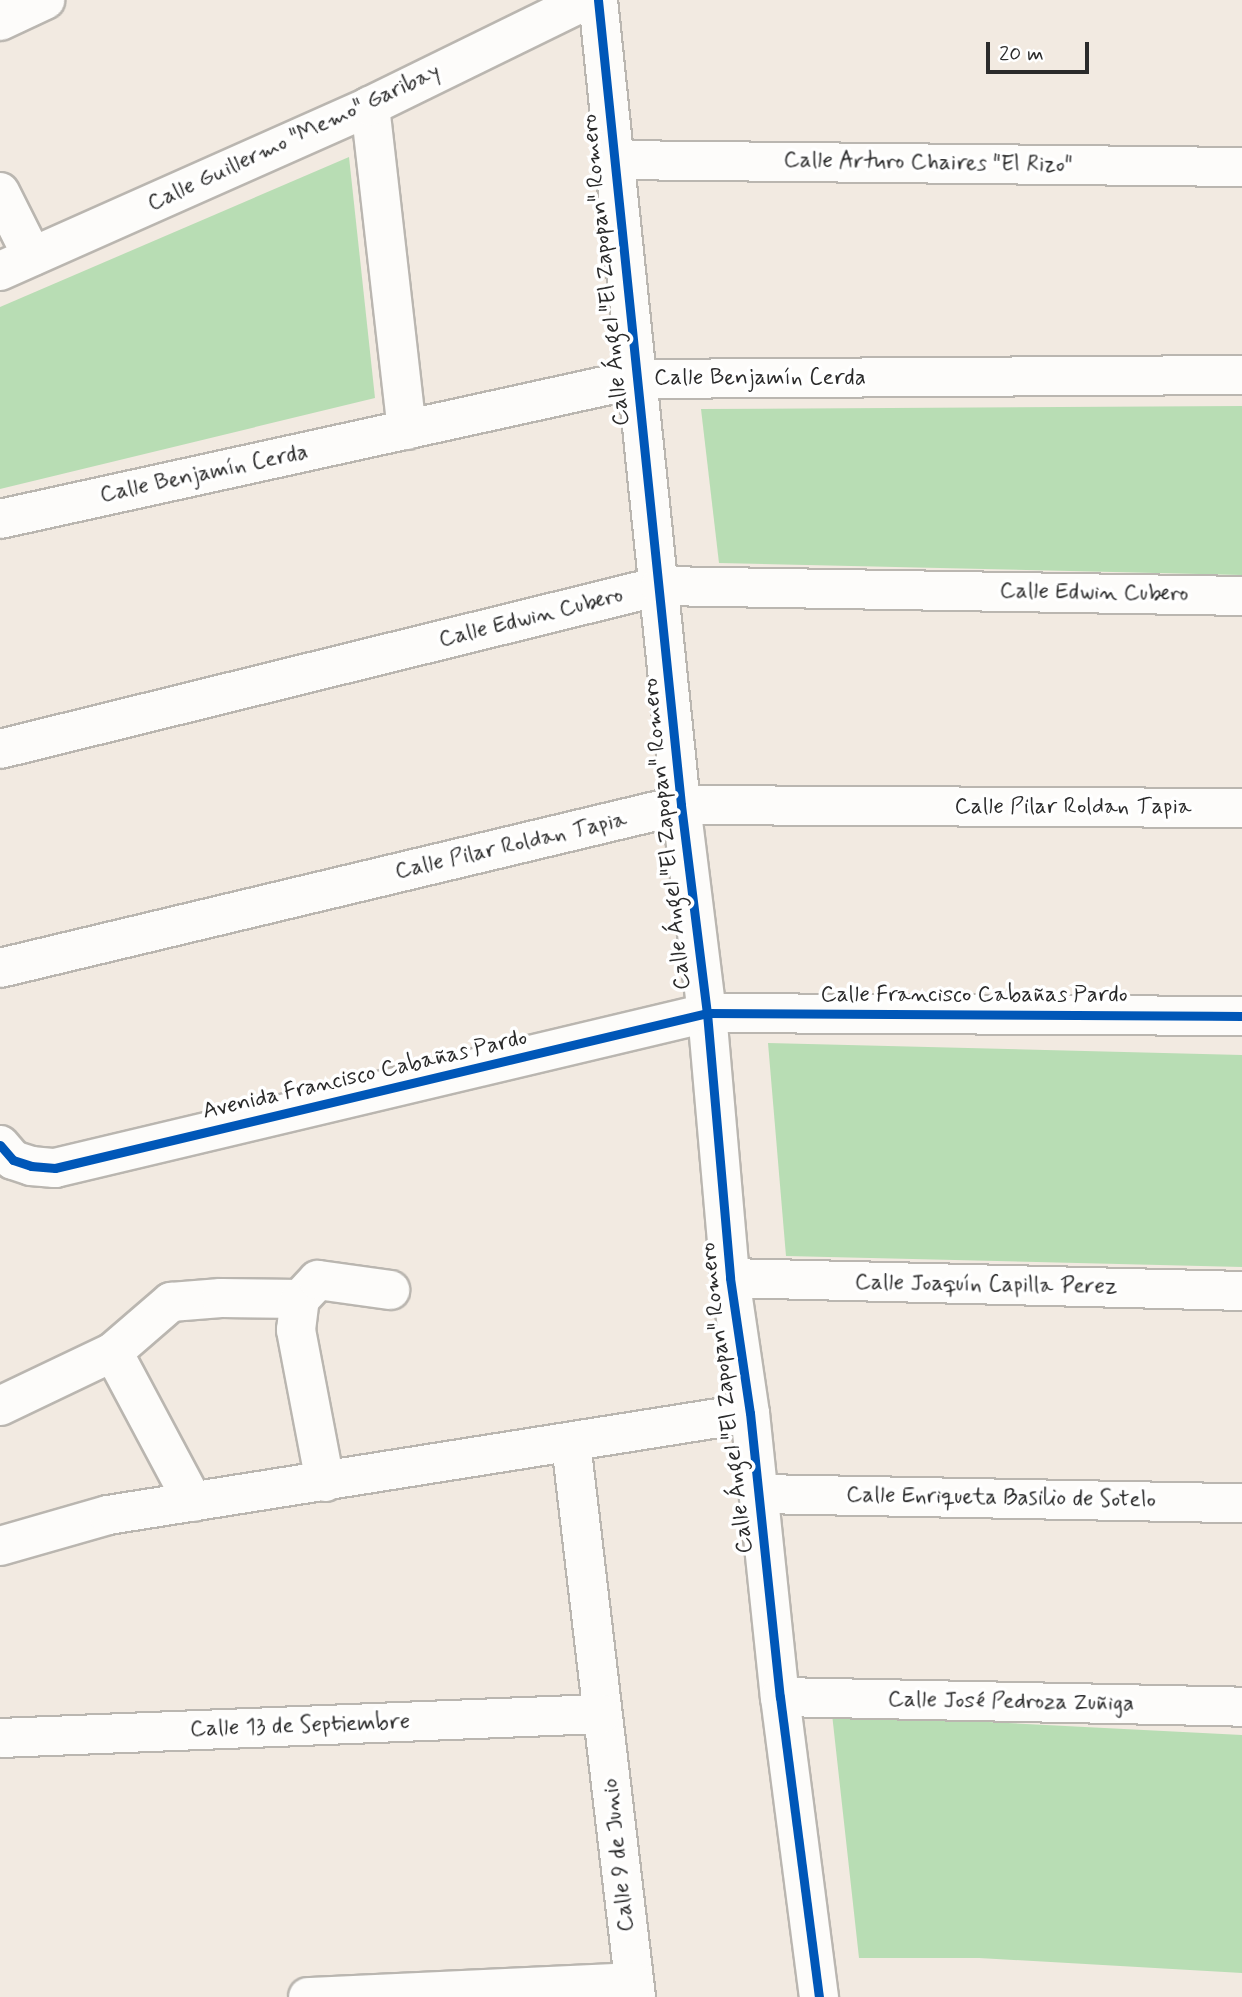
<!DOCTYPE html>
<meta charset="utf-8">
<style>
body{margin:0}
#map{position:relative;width:1242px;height:1997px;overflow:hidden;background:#f2eae1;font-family:Mynerve,sans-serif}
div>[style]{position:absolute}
.green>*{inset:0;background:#b8ddb4}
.roads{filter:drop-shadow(2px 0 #bab6b0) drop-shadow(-2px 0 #bab6b0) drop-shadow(0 2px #bab6b0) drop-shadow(0 -2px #bab6b0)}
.street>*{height:38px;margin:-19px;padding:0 19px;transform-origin:19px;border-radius:19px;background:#fdfcfa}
.cycleway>*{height:9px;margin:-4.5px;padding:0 4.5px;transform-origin:4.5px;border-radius:4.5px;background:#0057b8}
span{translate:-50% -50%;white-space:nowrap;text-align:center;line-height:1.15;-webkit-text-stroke:7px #fff;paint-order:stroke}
.street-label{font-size:23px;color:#2b2b2b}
.scale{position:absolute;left:986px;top:42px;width:103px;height:32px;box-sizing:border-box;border:4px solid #2b2b2b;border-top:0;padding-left:9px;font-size:21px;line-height:24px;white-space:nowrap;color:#2b2b2b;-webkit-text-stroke:5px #fff;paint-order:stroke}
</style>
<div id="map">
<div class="green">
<i style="clip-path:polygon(349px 157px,375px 398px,0 489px,0 307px)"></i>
<i style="clip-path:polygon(1242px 406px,1242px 575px,719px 563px,701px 409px)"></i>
<i style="clip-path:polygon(768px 1043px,1242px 1055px,1242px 1267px,786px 1256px)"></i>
<i style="clip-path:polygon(832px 1714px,1242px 1735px,1242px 1973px,979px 1958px,859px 1958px)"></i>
</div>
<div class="roads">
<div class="street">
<i style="left:598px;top:0;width:809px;rotate:84.11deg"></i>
<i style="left:681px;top:805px;width:210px;rotate:82.9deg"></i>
<i style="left:707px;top:1013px;width:266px;rotate:85deg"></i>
<i style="left:730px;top:1278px;width:136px;rotate:81.6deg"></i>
<i style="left:750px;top:1413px;width:286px;rotate:84deg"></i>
<i style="left:780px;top:1697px;width:303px;rotate:82.6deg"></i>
<i style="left:0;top:21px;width:50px;rotate:-25deg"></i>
<i style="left:370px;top:106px;width:326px;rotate:83.5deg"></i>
<i style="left:614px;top:160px;width:628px;rotate:0.64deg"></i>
<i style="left:0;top:192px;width:72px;rotate:63.4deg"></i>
<i style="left:0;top:271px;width:405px;rotate:-24deg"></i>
<i style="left:370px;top:106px;width:241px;rotate:-26.1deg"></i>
<i style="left:0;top:519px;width:651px;rotate:-12.41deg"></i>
<i style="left:636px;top:379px;width:606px;rotate:-0.38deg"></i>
<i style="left:0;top:749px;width:680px;rotate:-13.87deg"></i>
<i style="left:660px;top:586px;width:582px;rotate:0.98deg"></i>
<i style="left:0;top:968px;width:700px;rotate:-13.46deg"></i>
<i style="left:681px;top:805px;width:561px;rotate:0.31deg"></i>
<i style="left:0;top:1145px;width:20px;rotate:49deg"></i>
<i style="left:13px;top:1160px;width:19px;rotate:18deg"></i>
<i style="left:31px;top:1166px;width:24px;rotate:5deg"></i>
<i style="left:55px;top:1168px;width:670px;rotate:-13.37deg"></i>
<i style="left:707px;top:1013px;width:535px;rotate:0.32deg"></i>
<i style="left:730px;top:1278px;width:512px;rotate:1.45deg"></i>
<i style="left:113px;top:1352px;width:170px;rotate:61.9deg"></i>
<i style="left:0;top:1406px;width:125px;rotate:-25.5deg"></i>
<i style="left:113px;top:1352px;width:77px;rotate:-40.8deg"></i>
<i style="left:171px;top:1302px;width:50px;rotate:-4.6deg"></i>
<i style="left:221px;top:1298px;width:79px;rotate:0.7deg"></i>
<i style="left:571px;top:1443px;width:558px;rotate:83.31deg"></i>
<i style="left:325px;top:1482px;width:155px;rotate:-100.8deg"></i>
<i style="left:296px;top:1330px;width:31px;rotate:-83deg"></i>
<i style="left:300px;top:1299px;width:26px;rotate:-47deg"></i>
<i style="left:318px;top:1280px;width:73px;rotate:7.9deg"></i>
<i style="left:759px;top:1494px;width:483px;rotate:1.1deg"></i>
<i style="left:0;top:1546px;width:112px;rotate:-16deg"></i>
<i style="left:108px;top:1515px;width:650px;rotate:-9.03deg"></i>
<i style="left:780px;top:1697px;width:462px;rotate:1.2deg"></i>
<i style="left:0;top:1738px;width:601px;rotate:-2.29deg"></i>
<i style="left:308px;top:1997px;width:326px;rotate:-2.6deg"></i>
</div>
</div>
<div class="cycleway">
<i style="left:598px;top:0;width:809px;rotate:84.11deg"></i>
<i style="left:681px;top:805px;width:210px;rotate:82.9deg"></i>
<i style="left:707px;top:1013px;width:266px;rotate:85deg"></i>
<i style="left:730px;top:1278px;width:136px;rotate:81.6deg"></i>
<i style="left:750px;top:1413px;width:286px;rotate:84deg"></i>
<i style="left:780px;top:1697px;width:303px;rotate:82.6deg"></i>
<i style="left:0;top:1145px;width:20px;rotate:49deg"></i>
<i style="left:13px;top:1160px;width:19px;rotate:18deg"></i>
<i style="left:31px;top:1166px;width:24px;rotate:5deg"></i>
<i style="left:55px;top:1168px;width:670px;rotate:-13.37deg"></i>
<i style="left:707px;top:1013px;width:535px;rotate:0.32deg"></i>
</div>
<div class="street-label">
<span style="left:294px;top:138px;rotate:-25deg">Calle Guillermo "Memo" Garibay</span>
<span style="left:928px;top:163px;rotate:1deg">Calle Arturo Chaires "El Rizo"</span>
<span style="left:606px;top:270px;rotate:-96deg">Calle Ángel "El Zapopan" Romero</span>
<span style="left:760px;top:378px">Calle Benjamín Cerda</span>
<span style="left:204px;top:474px;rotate:-12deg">Calle Benjamín Cerda</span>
<span style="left:1094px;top:593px;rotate:1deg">Calle Edwin Cubero</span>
<span style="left:531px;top:618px;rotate:-14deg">Calle Edwin Cubero</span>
<span style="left:1073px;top:807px">Calle Pilar Roldan Tapia</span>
<span style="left:667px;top:834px;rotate:-96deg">Calle Ángel "El Zapopan" Romero</span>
<span style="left:511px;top:846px;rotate:-13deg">Calle Pilar Roldan Tapia</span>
<span style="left:974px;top:995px">Calle Francisco Cabañas Pardo</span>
<span style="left:365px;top:1075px;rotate:-13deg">Avenida Francisco Cabañas Pardo</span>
<span style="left:986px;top:1285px;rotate:1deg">Calle Joaquín Capilla Perez</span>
<span style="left:727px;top:1398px;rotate:-97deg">Calle Ángel "El Zapopan" Romero</span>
<span style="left:1001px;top:1498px;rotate:1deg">Calle Enriqueta Basilio de Sotelo</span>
<span style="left:1011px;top:1702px;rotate:1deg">Calle José Pedroza Zuñiga</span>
<span style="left:300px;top:1726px;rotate:-2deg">Calle 13 de Septiembre</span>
<span style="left:619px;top:1855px;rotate:-96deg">Calle 9 de Junio</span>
</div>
<div class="scale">20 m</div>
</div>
